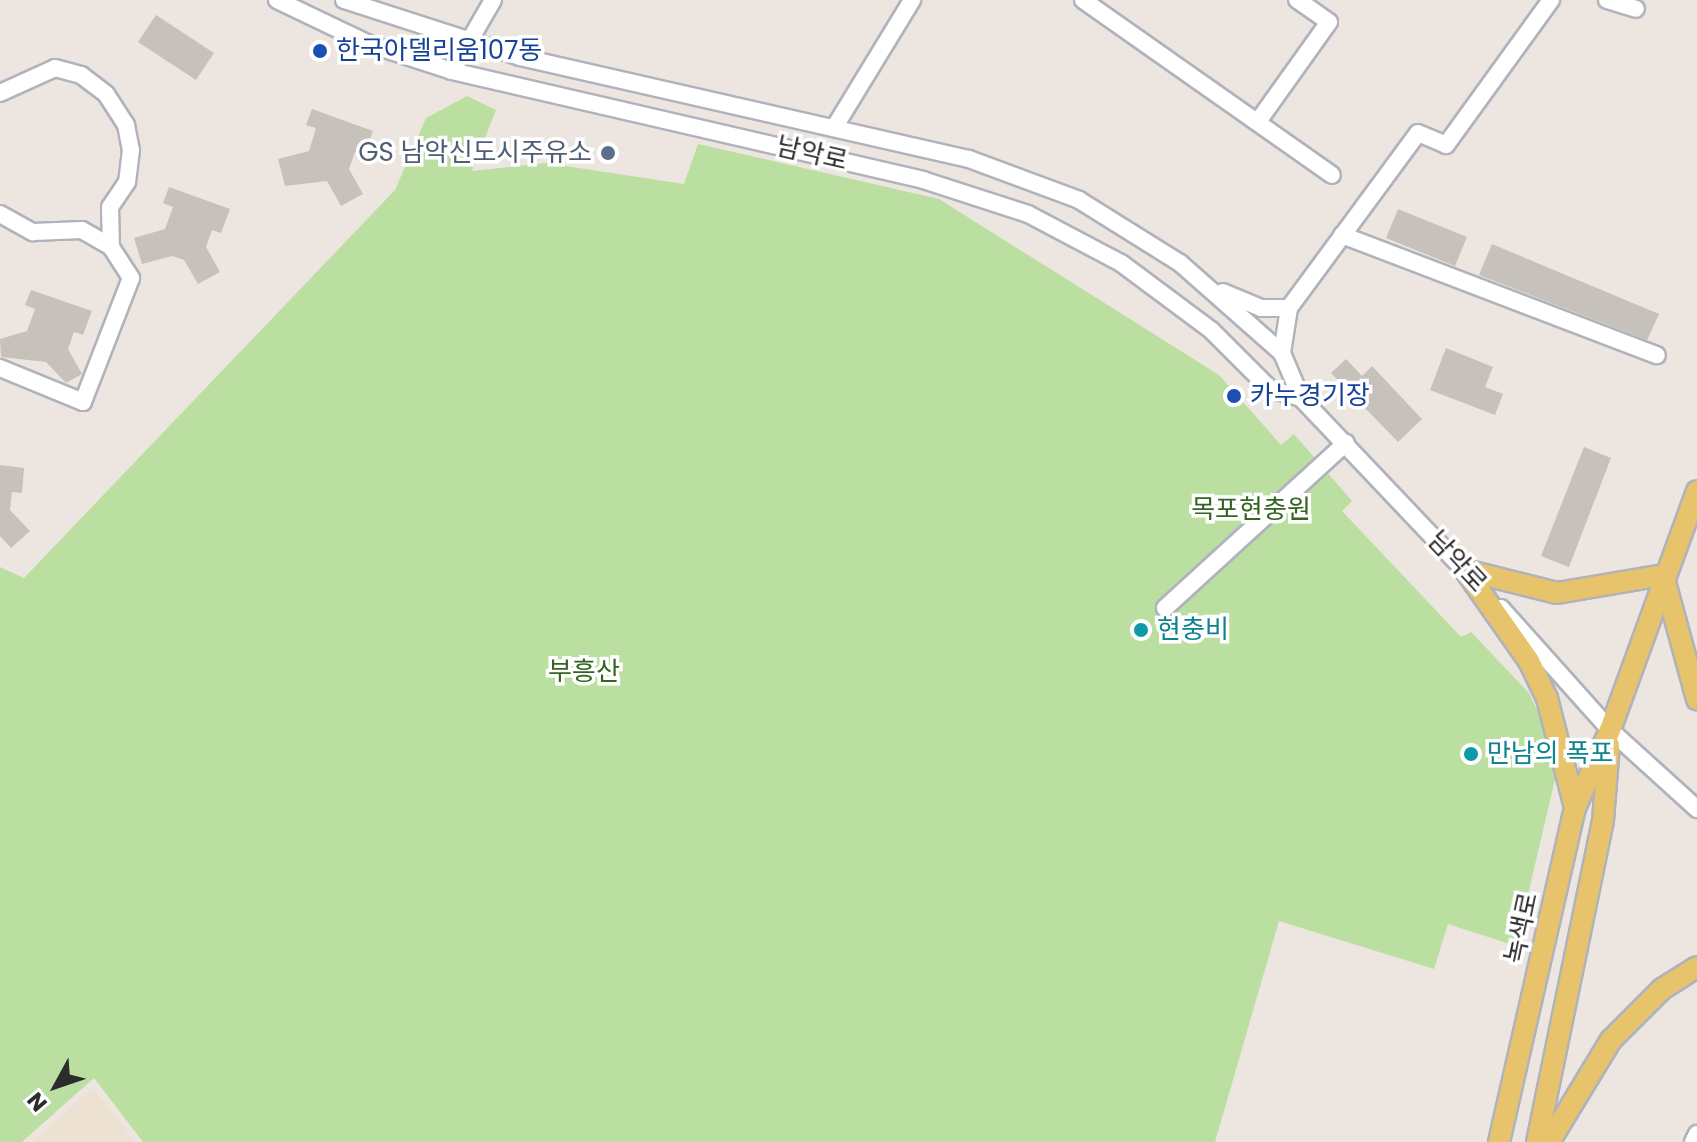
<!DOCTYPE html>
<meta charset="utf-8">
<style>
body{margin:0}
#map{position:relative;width:1697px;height:1142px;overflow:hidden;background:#ede6e0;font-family:Poppins,"Noto Sans KR",sans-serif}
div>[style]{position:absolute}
.education>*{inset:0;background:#ede2d1}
.green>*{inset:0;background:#badfa1}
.building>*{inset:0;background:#c6c1bb}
.roads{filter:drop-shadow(2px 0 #b0b3bc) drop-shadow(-2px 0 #b0b3bc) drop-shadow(0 2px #b0b3bc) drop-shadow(0 -2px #b0b3bc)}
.minor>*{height:16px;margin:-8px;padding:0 8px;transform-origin:8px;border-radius:8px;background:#fff}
.major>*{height:20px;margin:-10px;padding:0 10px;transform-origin:10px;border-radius:10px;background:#e7c36b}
.dots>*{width:22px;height:22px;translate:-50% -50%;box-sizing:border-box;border:4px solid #fff;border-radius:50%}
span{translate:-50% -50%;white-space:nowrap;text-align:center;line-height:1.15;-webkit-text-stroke:7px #fff;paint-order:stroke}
.transit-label{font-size:26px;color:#164399}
.left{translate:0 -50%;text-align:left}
.service-label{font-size:26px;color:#4e5e75}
.right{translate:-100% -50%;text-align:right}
.street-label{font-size:26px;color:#2c2c2c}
.park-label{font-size:26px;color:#336520}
.culture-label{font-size:26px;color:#0d838f}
.north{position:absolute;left:16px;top:1046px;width:80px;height:80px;-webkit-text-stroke:6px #fff;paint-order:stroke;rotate:230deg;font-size:22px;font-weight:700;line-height:32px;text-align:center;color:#2c2c2c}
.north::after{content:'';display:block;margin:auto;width:28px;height:36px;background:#2c2c2c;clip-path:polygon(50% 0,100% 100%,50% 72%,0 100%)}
</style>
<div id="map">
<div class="education">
<i style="clip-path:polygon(93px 1087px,135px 1142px,32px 1142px)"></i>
</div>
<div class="green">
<i style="clip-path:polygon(467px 96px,496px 110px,472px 171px,546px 163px,684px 184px,698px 144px,939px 199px,1219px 375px,1281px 445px,1294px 434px,1352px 501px,1342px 511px,1461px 637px,1471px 632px,1529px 693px,1549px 735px,1556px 775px,1516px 946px,1448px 924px,1434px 969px,1279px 921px,1215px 1142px,143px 1142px,94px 1078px,22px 1142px,0 1142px,0 567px,24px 578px,395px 190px,426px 118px)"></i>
</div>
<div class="building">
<i style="clip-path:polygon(156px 15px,214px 53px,196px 80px,138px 42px)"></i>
<i style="clip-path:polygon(312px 109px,373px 131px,364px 155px,355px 152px,349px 169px,363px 194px,341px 206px,327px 181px,285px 186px,278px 159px,309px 151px,316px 128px,306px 125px)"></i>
<i style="clip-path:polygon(169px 187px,230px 209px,221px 233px,212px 230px,206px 247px,220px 272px,198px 284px,184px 260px,172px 256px,142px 264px,134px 238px,165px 229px,173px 207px,163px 203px)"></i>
<i style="clip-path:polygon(1398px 209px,1467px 237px,1455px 266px,1386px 238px)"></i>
<i style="clip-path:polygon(1492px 244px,1659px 314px,1647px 340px,1479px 275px)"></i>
<i style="clip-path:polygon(31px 290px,92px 311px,83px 335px,74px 332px,68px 349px,82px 374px,66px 383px,46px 362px,1px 357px,0 339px,27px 331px,35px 309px,25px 305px)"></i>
<i style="clip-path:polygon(1446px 348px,1493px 367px,1485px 387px,1503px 394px,1495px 415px,1430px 390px)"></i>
<i style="clip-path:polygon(1346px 359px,1362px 376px,1372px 366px,1422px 419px,1398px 442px,1331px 373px)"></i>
<i style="clip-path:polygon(1584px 447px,1611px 458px,1569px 567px,1541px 556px)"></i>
<i style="clip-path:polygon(0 465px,24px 468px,22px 493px,12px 492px,10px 510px,30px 531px,11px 548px,0 536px)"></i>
</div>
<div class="roads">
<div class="minor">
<i style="left:277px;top:0;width:102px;rotate:25.6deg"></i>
<i style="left:369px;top:44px;width:87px;rotate:18deg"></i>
<i style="left:452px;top:71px;width:483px;rotate:13deg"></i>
<i style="left:923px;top:180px;width:110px;rotate:17.9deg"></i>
<i style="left:1028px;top:214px;width:105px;rotate:27.8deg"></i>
<i style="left:1121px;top:263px;width:112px;rotate:36.7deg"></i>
<i style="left:1211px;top:330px;width:83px;rotate:45deg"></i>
<i style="left:1270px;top:389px;width:32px;rotate:16deg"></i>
<i style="left:344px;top:0;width:185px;rotate:17.9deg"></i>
<i style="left:520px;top:57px;width:460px;rotate:12.8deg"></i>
<i style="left:969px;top:159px;width:117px;rotate:20.4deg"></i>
<i style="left:1079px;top:200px;width:119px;rotate:32deg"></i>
<i style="left:1180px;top:263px;width:136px;rotate:41.4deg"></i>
<i style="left:1282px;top:353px;width:49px;rotate:67.1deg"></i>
<i style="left:1301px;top:398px;width:247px;rotate:46.5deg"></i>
<i style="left:1083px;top:0;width:304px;rotate:35.1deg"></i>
<i style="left:1607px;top:0;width:30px;rotate:17deg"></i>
<i style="left:452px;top:71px;width:82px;rotate:-60deg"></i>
<i style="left:0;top:93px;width:60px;rotate:-24.4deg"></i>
<i style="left:55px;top:68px;width:27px;rotate:15deg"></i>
<i style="left:81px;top:75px;width:31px;rotate:37deg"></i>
<i style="left:106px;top:94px;width:37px;rotate:57deg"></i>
<i style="left:126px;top:125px;width:25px;rotate:79deg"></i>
<i style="left:131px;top:150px;width:32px;rotate:97deg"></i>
<i style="left:127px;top:182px;width:30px;rotate:124deg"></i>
<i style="left:110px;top:207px;width:40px;rotate:88.6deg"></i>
<i style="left:111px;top:247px;width:37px;rotate:57deg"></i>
<i style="left:131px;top:278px;width:133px;rotate:111.2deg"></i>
<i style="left:83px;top:402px;width:90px;rotate:-157.7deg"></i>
<i style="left:1259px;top:120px;width:120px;rotate:-54.5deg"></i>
<i style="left:1329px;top:22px;width:39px;rotate:-145deg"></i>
<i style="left:834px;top:128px;width:150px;rotate:-58.6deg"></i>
<i style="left:0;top:214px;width:38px;rotate:29deg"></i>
<i style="left:33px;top:232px;width:49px;rotate:-2.3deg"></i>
<i style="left:82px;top:230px;width:34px;rotate:30deg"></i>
<i style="left:1342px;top:235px;width:337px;rotate:20.9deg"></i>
<i style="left:1223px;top:292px;width:41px;rotate:22.8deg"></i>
<i style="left:1261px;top:308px;width:28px"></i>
<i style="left:1289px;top:308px;width:46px;rotate:98.8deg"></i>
<i style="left:1289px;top:308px;width:217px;rotate:-53.6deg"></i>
<i style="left:1418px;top:133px;width:30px;rotate:23deg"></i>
<i style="left:1446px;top:145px;width:179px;rotate:-54.1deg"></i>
<i style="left:1165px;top:608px;width:245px;rotate:-42.4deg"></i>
<i style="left:1501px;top:608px;width:164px;rotate:48.2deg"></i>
<i style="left:1610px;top:730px;width:118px;rotate:42.2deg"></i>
<i style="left:1693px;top:1142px;width:9px;rotate:-63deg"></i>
</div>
<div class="major">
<i style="left:1465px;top:570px;width:95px;rotate:14deg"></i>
<i style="left:1557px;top:593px;width:108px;rotate:-9.6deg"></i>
<i style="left:1663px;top:575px;width:129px;rotate:74.7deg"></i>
<i style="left:1465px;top:570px;width:111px;rotate:54.9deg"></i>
<i style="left:1529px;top:661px;width:41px;rotate:64.1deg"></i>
<i style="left:1547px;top:698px;width:114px;rotate:75.7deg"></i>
<i style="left:1499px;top:1142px;width:343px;rotate:-77.2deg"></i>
<i style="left:1575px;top:808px;width:85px;rotate:-65.8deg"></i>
<i style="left:1610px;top:730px;width:254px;rotate:-70deg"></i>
<i style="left:1537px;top:1142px;width:329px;rotate:-78.4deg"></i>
<i style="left:1603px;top:820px;width:75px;rotate:-85.4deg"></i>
<i style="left:1549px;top:1142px;width:119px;rotate:-58.7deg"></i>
<i style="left:1611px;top:1040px;width:72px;rotate:-45deg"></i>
<i style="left:1662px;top:989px;width:41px;rotate:-32.2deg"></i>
</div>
</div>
<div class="dots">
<i style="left:320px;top:51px;background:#1a4fb4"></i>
<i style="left:608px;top:153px;background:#5c6f8a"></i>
<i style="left:1234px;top:396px;background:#1a4fb4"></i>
<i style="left:1141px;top:630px;background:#0f9aa8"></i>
<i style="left:1471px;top:754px;background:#0f9aa8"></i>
</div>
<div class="transit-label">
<span class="left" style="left:336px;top:51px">한국아델리움107동</span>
<span class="left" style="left:1250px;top:396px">카누경기장</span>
</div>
<div class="service-label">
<span class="right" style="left:592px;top:153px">GS 남악신도시주유소</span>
</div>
<div class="street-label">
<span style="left:812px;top:154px;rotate:13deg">남악로</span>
<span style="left:1457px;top:562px;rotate:47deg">남악로</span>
<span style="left:1522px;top:928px;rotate:-78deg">녹색로</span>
</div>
<div class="park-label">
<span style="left:1251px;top:510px">목포현충원</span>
<span style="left:584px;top:672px">부흥산</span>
</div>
<div class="culture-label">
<span class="left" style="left:1157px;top:630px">현충비</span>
<span class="left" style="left:1487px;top:754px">만남의 폭포</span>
</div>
<div class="north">N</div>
</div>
